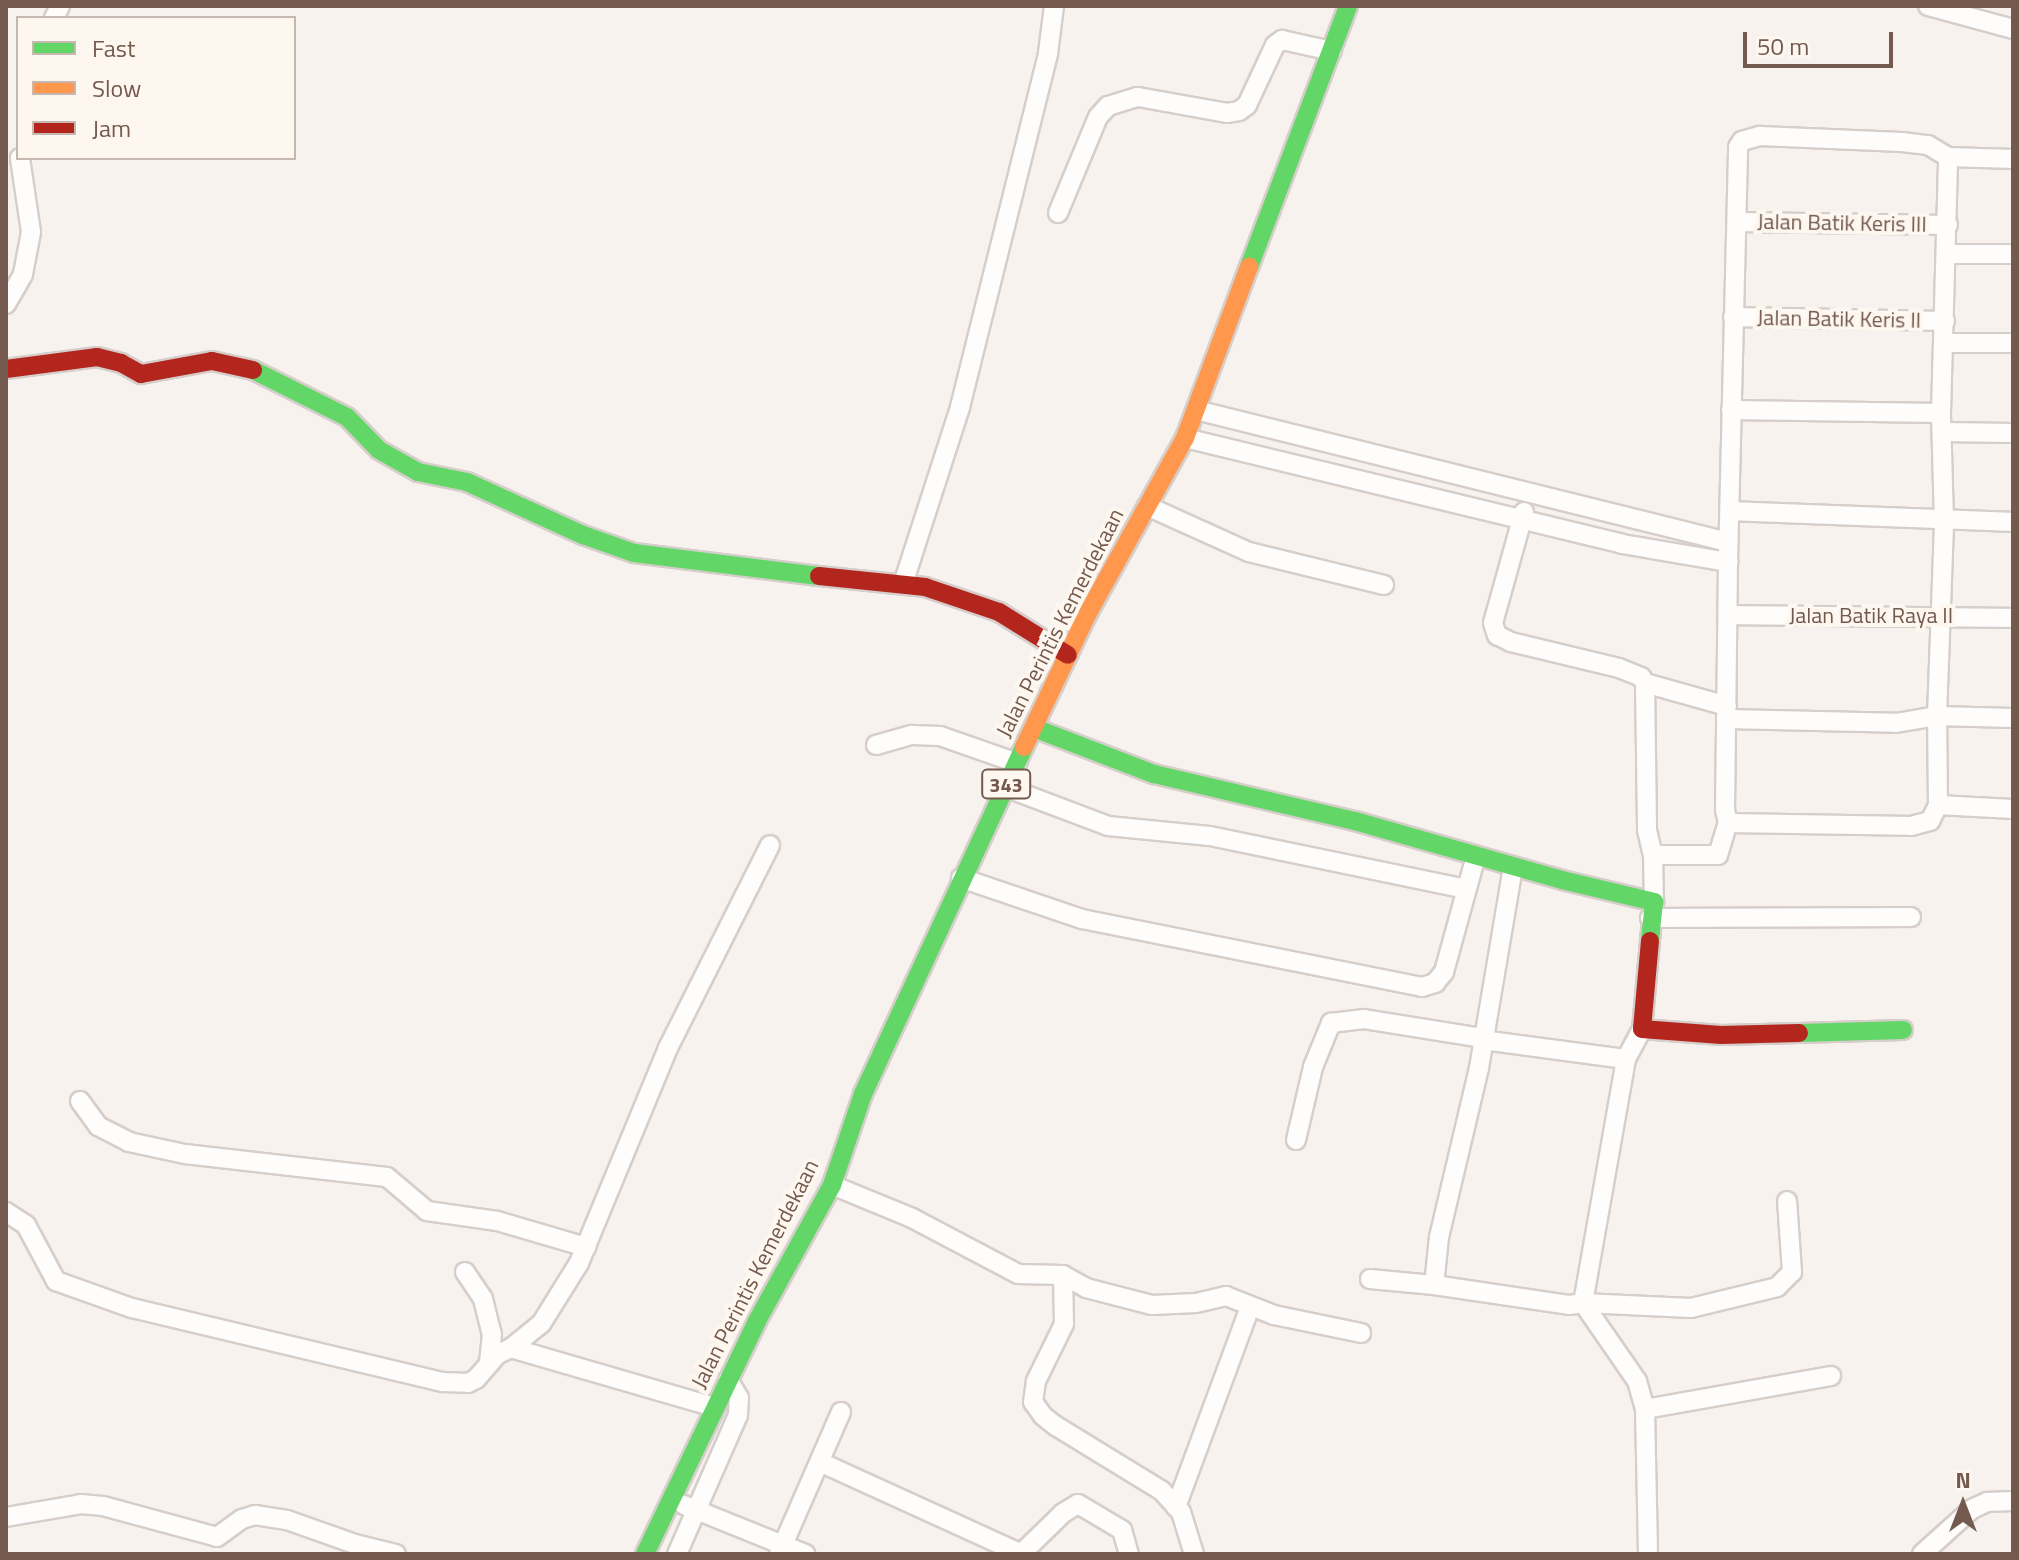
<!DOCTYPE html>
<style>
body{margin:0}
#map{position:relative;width:2019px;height:1560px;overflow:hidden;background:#f7f2ed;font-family:"Titillium Web",sans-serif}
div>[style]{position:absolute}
.roads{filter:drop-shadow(2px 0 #d6ceca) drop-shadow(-2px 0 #d6ceca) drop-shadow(0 2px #d6ceca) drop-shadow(0 -2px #d6ceca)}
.street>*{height:18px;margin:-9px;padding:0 9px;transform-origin:9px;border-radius:9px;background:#fefdfc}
.fast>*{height:18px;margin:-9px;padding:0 9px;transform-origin:9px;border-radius:9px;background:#63d668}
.slow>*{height:18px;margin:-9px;padding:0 9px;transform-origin:9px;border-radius:9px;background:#ff974d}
.jam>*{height:18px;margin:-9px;padding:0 9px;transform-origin:9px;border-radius:9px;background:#b3261e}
span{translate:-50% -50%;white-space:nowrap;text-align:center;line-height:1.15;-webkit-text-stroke:8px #fef7ef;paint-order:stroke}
.shield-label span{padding:2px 6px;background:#fef7ef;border:2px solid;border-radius:6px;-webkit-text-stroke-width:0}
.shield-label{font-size:20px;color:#74594e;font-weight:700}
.street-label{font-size:22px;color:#74594e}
.frame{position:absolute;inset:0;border:8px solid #74594e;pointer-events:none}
.legend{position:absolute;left:16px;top:16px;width:280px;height:144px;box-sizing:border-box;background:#fef7ef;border:2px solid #c7b8af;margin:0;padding:10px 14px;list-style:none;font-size:24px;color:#74594e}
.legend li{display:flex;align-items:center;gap:16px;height:40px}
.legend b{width:40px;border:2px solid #c7b8af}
.north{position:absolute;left:1923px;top:1464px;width:80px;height:80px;-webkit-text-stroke:6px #fef7ef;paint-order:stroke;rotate:0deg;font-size:22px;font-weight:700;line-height:32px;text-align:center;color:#74594e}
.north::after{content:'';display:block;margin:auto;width:28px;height:36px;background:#74594e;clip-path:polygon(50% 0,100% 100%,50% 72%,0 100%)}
.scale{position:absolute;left:1743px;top:32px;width:150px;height:36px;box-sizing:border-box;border:4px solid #74594e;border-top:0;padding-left:10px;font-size:24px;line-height:28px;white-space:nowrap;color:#74594e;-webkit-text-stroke:6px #fef7ef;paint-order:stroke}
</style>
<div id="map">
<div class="roads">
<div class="street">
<i style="left:1928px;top:6px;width:88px;rotate:15.1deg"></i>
<i style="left:54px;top:18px;width:13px;rotate:-63deg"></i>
<i style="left:1948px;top:157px;width:65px;rotate:1.8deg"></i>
<i style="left:1058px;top:213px;width:104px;rotate:-67.4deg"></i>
<i style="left:1098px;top:117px;width:15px;rotate:-48deg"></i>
<i style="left:1108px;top:106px;width:31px;rotate:-17deg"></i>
<i style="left:1138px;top:97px;width:90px;rotate:10.2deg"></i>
<i style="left:1227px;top:113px;width:12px;rotate:-9deg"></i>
<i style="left:1239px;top:111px;width:10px;rotate:-37deg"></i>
<i style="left:1247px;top:105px;width:66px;rotate:-65deg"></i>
<i style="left:1275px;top:45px;width:9px;rotate:-36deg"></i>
<i style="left:1282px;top:40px;width:51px;rotate:12.4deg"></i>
<i style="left:1737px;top:222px;width:211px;rotate:0.8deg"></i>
<i style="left:1946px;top:254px;width:67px"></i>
<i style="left:6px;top:304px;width:34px;rotate:-60deg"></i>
<i style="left:23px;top:274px;width:43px;rotate:-79.2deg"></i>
<i style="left:31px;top:232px;width:75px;rotate:-98.5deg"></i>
<i style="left:1733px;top:317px;width:212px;rotate:1.1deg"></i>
<i style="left:1944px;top:343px;width:69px"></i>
<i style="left:1196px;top:410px;width:548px;rotate:13.93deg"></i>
<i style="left:1731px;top:410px;width:210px;rotate:0.8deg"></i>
<i style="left:1942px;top:432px;width:71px;rotate:0.8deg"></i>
<i style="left:1185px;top:438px;width:450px;rotate:13.6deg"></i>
<i style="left:1622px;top:544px;width:108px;rotate:9.6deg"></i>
<i style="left:1147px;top:506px;width:112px;rotate:24.3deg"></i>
<i style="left:1249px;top:552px;width:139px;rotate:13.7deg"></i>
<i style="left:1731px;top:511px;width:282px;rotate:2.2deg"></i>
<i style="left:1524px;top:512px;width:115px;rotate:105.6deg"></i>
<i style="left:1493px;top:623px;width:13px;rotate:72deg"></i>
<i style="left:1497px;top:635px;width:16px;rotate:27deg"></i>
<i style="left:1511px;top:642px;width:111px;rotate:13.5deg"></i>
<i style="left:1619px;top:668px;width:24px;rotate:22deg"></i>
<i style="left:1641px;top:677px;width:7px;rotate:56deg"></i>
<i style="left:1645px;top:683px;width:85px;rotate:15.7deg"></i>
<i style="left:903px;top:584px;width:186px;rotate:-72.1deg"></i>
<i style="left:960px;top:407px;width:365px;rotate:-76deg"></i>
<i style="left:1048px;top:53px;width:47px;rotate:-82.7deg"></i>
<i style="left:1729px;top:615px;width:284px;rotate:0.6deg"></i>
<i style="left:1645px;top:683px;width:147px;rotate:89.2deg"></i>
<i style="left:1647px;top:830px;width:26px;rotate:77deg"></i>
<i style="left:1653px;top:855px;width:47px;rotate:88.8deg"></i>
<i style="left:1726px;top:719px;width:170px;rotate:1.3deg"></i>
<i style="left:1896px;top:723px;width:42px;rotate:-9.7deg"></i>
<i style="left:1937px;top:716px;width:76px;rotate:1.5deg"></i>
<i style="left:876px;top:745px;width:37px;rotate:-16deg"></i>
<i style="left:912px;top:735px;width:28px;rotate:2deg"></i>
<i style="left:940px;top:736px;width:82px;rotate:19.3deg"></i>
<i style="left:1005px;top:787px;width:110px;rotate:20.7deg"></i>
<i style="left:1108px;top:826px;width:102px;rotate:5.6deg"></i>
<i style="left:1210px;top:836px;width:261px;rotate:11.7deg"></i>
<i style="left:1938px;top:805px;width:75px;rotate:3.1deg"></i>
<i style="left:1728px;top:823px;width:183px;rotate:0.9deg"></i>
<i style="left:1911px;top:826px;width:20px;rotate:-15deg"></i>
<i style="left:1930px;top:821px;width:18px;rotate:-63deg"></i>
<i style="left:1938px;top:805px;width:89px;rotate:-90.6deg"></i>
<i style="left:1937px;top:716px;width:194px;rotate:-87.9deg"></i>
<i style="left:1944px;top:522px;width:109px;rotate:-91.6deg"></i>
<i style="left:1941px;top:413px;width:256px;rotate:-88.4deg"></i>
<i style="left:1653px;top:855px;width:65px"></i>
<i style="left:1718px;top:855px;width:34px;rotate:-73deg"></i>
<i style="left:1728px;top:823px;width:13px;rotate:-103deg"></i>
<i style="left:1725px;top:810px;width:248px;rotate:-89.3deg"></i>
<i style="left:1728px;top:562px;width:415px;rotate:-88.6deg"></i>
<i style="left:1738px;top:147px;width:7px;rotate:-56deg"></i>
<i style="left:1742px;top:141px;width:19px;rotate:-16deg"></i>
<i style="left:1760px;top:136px;width:142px;rotate:2.4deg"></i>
<i style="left:1902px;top:142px;width:26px;rotate:7deg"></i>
<i style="left:1928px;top:145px;width:23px;rotate:31deg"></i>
<i style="left:1513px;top:867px;width:204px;rotate:99.6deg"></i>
<i style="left:1479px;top:1068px;width:174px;rotate:103.3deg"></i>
<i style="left:1439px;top:1237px;width:48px;rotate:95.9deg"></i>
<i style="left:1434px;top:1285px;width:136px;rotate:8.4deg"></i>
<i style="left:1569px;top:1305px;width:14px;rotate:-8deg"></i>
<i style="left:1583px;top:1303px;width:248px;rotate:-80deg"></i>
<i style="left:1626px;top:1059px;width:34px;rotate:-62deg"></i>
<i style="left:961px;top:878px;width:128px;rotate:18.7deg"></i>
<i style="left:1082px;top:919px;width:347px;rotate:11.3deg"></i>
<i style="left:1422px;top:987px;width:14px;rotate:-17deg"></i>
<i style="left:1435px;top:983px;width:14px;rotate:-51deg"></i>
<i style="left:1444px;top:972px;width:120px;rotate:-74.6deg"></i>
<i style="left:1650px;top:918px;width:261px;rotate:-0.2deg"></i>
<i style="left:1483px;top:1040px;width:144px;rotate:7.6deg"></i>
<i style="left:80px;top:1101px;width:31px;rotate:54deg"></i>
<i style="left:98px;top:1126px;width:35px;rotate:27deg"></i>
<i style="left:129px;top:1142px;width:57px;rotate:12.1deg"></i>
<i style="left:185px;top:1154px;width:203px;rotate:6.5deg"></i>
<i style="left:387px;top:1177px;width:52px;rotate:40.4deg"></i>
<i style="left:427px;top:1211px;width:71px;rotate:8.1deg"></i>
<i style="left:497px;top:1221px;width:93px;rotate:16.3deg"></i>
<i style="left:1296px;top:1140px;width:75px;rotate:-76.9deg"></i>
<i style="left:1313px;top:1067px;width:48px;rotate:-67.8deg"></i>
<i style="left:1331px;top:1023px;width:33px;rotate:-7deg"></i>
<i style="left:1364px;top:1019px;width:121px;rotate:9.1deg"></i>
<i style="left:832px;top:1185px;width:87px;rotate:22.4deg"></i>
<i style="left:912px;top:1218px;width:120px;rotate:27.8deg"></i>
<i style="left:1018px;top:1274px;width:45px;rotate:1.3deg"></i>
<i style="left:1063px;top:1275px;width:49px;rotate:88.8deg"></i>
<i style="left:1064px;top:1324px;width:64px;rotate:116.2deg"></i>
<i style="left:1036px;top:1381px;width:21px;rotate:98deg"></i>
<i style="left:1033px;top:1402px;width:17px;rotate:54deg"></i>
<i style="left:1043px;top:1416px;width:16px;rotate:38deg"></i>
<i style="left:1056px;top:1426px;width:124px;rotate:31.5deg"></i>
<i style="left:1162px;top:1491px;width:28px;rotate:48deg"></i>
<i style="left:1181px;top:1512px;width:44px;rotate:72.8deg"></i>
<i style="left:6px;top:1212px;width:24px;rotate:33deg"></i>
<i style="left:26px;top:1225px;width:64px;rotate:61.8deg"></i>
<i style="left:56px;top:1281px;width:81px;rotate:19.6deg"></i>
<i style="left:132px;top:1308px;width:320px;rotate:13.4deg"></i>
<i style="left:443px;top:1382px;width:25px;rotate:2deg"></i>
<i style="left:468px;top:1383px;width:9px;rotate:-27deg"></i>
<i style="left:476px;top:1379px;width:33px;rotate:-49deg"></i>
<i style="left:498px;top:1354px;width:14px;rotate:-25deg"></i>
<i style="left:511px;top:1348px;width:211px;rotate:16.2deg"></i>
<i style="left:465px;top:1272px;width:32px;rotate:56deg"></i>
<i style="left:483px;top:1299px;width:36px;rotate:76deg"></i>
<i style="left:492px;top:1334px;width:30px;rotate:96deg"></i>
<i style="left:1063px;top:1275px;width:26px;rotate:29deg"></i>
<i style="left:1086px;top:1288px;width:68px;rotate:14.4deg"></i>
<i style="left:1152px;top:1305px;width:44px;rotate:-2.6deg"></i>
<i style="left:1196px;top:1303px;width:31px;rotate:-13deg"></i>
<i style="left:1226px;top:1296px;width:52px;rotate:21.6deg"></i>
<i style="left:1274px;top:1315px;width:89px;rotate:11.7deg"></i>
<i style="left:1370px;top:1279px;width:64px;rotate:5.4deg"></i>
<i style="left:1583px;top:1303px;width:108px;rotate:2.7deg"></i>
<i style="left:1691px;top:1308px;width:89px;rotate:-13.7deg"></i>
<i style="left:1777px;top:1287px;width:21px;rotate:-45deg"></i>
<i style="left:1792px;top:1272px;width:71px;rotate:-94deg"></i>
<i style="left:1583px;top:1303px;width:95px;rotate:55.3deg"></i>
<i style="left:1637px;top:1381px;width:29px;rotate:74deg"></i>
<i style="left:1645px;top:1409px;width:145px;rotate:88.8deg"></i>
<i style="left:511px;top:1348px;width:38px;rotate:-39deg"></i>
<i style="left:541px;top:1324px;width:72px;rotate:-58.1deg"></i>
<i style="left:579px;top:1263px;width:233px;rotate:-67.5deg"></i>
<i style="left:668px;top:1048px;width:227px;rotate:-63.3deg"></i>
<i style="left:1645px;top:1409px;width:189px;rotate:-10.1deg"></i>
<i style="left:822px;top:1463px;width:220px;rotate:24.5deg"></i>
<i style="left:684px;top:1505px;width:131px;rotate:22deg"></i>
<i style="left:1176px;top:1507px;width:213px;rotate:-69.7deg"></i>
<i style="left:6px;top:1517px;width:76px;rotate:-9.8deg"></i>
<i style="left:81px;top:1504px;width:22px;rotate:5deg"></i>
<i style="left:103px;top:1506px;width:118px;rotate:15.2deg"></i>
<i style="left:217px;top:1537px;width:31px;rotate:-36deg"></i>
<i style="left:242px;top:1519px;width:14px;rotate:-17deg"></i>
<i style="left:255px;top:1515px;width:32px;rotate:9deg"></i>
<i style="left:287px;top:1520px;width:72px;rotate:19.4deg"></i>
<i style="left:355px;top:1544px;width:42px;rotate:13.7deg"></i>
<i style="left:1022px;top:1553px;width:57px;rotate:-44.3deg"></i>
<i style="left:1063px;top:1513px;width:17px;rotate:-31deg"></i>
<i style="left:1078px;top:1504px;width:51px;rotate:30.6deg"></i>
<i style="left:1122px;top:1530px;width:25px;rotate:74deg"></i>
<i style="left:677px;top:1554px;width:152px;rotate:-66.3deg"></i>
<i style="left:738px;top:1415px;width:17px;rotate:-87deg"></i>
<i style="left:739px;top:1398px;width:21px;rotate:-121deg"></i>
<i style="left:779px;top:1554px;width:155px;rotate:-66.4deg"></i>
<i style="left:1922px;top:1554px;width:67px;rotate:-42deg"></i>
<i style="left:1972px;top:1509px;width:17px;rotate:-25deg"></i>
<i style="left:1987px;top:1502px;width:26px;rotate:-2deg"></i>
</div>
<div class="fast">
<i style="left:1249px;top:267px;width:279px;rotate:-69.2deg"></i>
<i style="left:253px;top:370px;width:105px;rotate:26.6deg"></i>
<i style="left:347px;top:417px;width:46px;rotate:45.9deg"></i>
<i style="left:379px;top:450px;width:45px;rotate:29.4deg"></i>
<i style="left:418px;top:472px;width:50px;rotate:11.5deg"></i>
<i style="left:467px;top:482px;width:128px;rotate:24.6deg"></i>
<i style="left:583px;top:535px;width:54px;rotate:19.4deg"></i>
<i style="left:634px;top:553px;width:186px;rotate:7.1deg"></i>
<i style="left:1034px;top:728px;width:129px;rotate:21deg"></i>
<i style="left:1154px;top:774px;width:206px;rotate:13.2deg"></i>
<i style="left:1355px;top:821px;width:215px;rotate:15.9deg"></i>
<i style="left:1562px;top:880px;width:95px;rotate:13.4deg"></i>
<i style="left:1654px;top:902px;width:39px;rotate:96deg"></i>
<i style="left:1799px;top:1033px;width:104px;rotate:-1.7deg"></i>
<i style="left:645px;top:1554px;width:259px;rotate:-64.3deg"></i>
<i style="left:757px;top:1321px;width:155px;rotate:-61.1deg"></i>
<i style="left:832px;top:1185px;width:96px;rotate:-71.2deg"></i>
<i style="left:863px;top:1094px;width:383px;rotate:-65.1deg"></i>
</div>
<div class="slow">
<i style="left:1024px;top:747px;width:148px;rotate:-64.5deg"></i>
<i style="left:1088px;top:613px;width:200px;rotate:-61deg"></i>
<i style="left:1185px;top:438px;width:183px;rotate:-69.5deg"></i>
</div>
<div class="jam">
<i style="left:6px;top:369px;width:92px;rotate:-7.5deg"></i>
<i style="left:97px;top:357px;width:25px;rotate:14deg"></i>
<i style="left:121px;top:363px;width:23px;rotate:29deg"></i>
<i style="left:141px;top:374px;width:72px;rotate:-10.4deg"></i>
<i style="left:212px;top:361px;width:42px;rotate:12.4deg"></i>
<i style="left:819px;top:576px;width:107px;rotate:5.9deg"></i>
<i style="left:925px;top:587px;width:78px;rotate:18.7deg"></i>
<i style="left:999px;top:612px;width:81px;rotate:31.9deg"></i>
<i style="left:1650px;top:941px;width:88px;rotate:95.2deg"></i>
<i style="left:1642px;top:1029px;width:79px;rotate:4.3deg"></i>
<i style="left:1721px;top:1035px;width:78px;rotate:-1.5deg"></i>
</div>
</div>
<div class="shield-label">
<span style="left:1006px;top:784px">343</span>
</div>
<div class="street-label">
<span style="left:1842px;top:223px;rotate:1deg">Jalan Batik Keris III</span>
<span style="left:1839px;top:319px;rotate:1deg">Jalan Batik Keris II</span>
<span style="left:1871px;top:616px">Jalan Batik Raya II</span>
<span style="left:1060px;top:623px;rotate:-63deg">Jalan Perintis Kemerdekaan</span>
<span style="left:755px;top:1274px;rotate:-63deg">Jalan Perintis Kemerdekaan</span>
</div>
<div class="frame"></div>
<ul class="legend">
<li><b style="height:10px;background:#63d668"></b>Fast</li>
<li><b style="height:10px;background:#ff974d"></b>Slow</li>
<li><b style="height:10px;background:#b3261e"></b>Jam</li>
</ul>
<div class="north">N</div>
<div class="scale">50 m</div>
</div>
